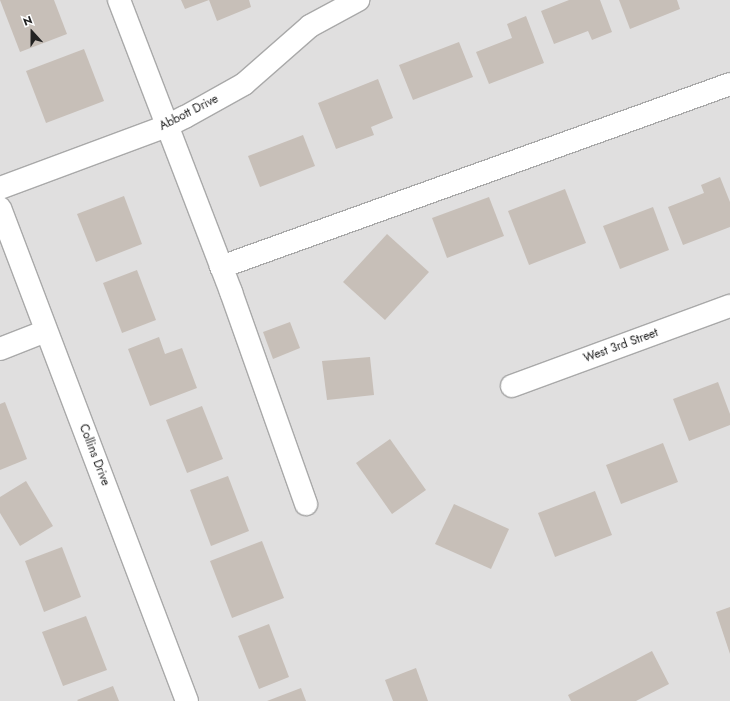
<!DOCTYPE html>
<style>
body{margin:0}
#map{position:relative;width:730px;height:701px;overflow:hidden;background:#f2efe9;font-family:Jost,sans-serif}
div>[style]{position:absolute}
.residential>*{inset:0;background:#e0dfdf}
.building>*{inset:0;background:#c7bfb8}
.roads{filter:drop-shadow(1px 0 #a9a9a9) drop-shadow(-1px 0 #a9a9a9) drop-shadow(0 1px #a9a9a9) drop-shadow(0 -1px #a9a9a9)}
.minor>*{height:22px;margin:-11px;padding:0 11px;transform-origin:11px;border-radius:11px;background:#fff}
span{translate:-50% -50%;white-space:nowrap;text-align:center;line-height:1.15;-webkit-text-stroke:4px #fff;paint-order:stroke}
.street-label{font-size:12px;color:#222}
.north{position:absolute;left:12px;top:12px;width:40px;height:40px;-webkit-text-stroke:3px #fff;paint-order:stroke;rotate:339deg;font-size:11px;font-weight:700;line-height:16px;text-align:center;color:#222}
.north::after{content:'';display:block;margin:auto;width:14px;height:18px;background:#222;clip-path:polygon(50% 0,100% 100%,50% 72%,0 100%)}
</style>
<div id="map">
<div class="residential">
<i style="clip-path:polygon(0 0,730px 0,730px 701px,0 701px)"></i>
</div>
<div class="building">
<i style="clip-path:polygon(0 0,54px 0,67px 34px,20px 52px)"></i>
<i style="clip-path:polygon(181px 0,249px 0,251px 7px,217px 21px,209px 0,185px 9px)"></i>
<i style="clip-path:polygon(569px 0,600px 0,612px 32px,592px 40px,588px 31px,554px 44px,541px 11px)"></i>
<i style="clip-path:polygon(619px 0,677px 0,680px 9px,630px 29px)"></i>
<i style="clip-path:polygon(526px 16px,544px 63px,489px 84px,476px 52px,512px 38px,507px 24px)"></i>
<i style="clip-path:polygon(459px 42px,473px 77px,413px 100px,399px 65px)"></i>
<i style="clip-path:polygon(84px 49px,104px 101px,46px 123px,26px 71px)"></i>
<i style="clip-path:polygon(378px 79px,393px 118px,371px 127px,374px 135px,336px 149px,318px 103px)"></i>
<i style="clip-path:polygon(303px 135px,315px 166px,260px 187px,248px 156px)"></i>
<i style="clip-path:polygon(720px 177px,730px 202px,730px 227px,683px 245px,668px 207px,704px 193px,701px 185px)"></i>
<i style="clip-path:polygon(565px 189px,586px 243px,529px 265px,508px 211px)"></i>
<i style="clip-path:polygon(124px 196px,142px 244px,96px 262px,77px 214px)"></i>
<i style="clip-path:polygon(489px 197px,504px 236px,447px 258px,432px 218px)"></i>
<i style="clip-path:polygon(653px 207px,669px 250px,620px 269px,603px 226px)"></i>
<i style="clip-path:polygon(387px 234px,429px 272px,385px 320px,343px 282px)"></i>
<i style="clip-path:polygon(137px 270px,156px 320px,122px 333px,103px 283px)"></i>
<i style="clip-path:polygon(290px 322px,300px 348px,273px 359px,263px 332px)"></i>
<i style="clip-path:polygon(159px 337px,165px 354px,182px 348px,197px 388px,150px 406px,128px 349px)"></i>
<i style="clip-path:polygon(370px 357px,374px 395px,327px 400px,322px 361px)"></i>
<i style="clip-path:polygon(718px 382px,730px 414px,730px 425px,689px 441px,673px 399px)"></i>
<i style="clip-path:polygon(5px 402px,27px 459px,0 470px,0 404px)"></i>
<i style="clip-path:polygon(202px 406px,223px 459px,187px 473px,166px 420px)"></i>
<i style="clip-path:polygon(390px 439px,426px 490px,392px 514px,356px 463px)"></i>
<i style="clip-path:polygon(663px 443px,678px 482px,621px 504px,606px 465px)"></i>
<i style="clip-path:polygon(228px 476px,249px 531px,211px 546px,190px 490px)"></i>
<i style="clip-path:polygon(26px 481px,53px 526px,20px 546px,0 513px,0 497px)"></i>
<i style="clip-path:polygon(595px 491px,612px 535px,555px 557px,538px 513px)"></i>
<i style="clip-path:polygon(454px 504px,509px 529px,491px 569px,435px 544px)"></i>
<i style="clip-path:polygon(262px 541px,284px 598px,232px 618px,210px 561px)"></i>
<i style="clip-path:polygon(62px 547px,81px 597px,44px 612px,25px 561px)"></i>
<i style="clip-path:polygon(730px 607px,730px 654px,716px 612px)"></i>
<i style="clip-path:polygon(86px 616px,107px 670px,63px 686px,42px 632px)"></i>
<i style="clip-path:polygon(269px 624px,289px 677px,259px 689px,238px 636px)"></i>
<i style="clip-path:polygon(652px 651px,669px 684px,636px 701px,571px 701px,568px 695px)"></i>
<i style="clip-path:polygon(416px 668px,428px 701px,393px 701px,385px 680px)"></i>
<i style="clip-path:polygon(113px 686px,119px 701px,78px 701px,77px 700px)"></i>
<i style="clip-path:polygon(301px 688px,306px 701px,267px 701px)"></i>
</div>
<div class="roads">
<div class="minor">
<i style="left:119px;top:0;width:313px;rotate:69deg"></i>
<i style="left:231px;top:292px;width:225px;rotate:70.5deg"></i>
<i style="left:0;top:188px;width:178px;rotate:-20.4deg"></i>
<i style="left:167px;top:126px;width:20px;rotate:-27deg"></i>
<i style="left:185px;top:117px;width:68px;rotate:-29.2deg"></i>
<i style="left:244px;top:84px;width:88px;rotate:-41.3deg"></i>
<i style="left:310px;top:26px;width:55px;rotate:-28.4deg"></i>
<i style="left:0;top:208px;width:527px;rotate:69.23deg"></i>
<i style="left:221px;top:267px;width:541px;rotate:-19.77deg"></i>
<i style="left:0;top:349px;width:49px;rotate:-21.4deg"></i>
<i style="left:512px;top:386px;width:232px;rotate:-20.2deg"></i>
</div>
</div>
<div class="street-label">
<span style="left:189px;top:113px;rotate:-27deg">Abbott Drive</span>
<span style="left:621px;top:346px;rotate:-20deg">West 3rd Street</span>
<span style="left:94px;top:455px;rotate:69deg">Collins Drive</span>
</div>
<div class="north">N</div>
</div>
